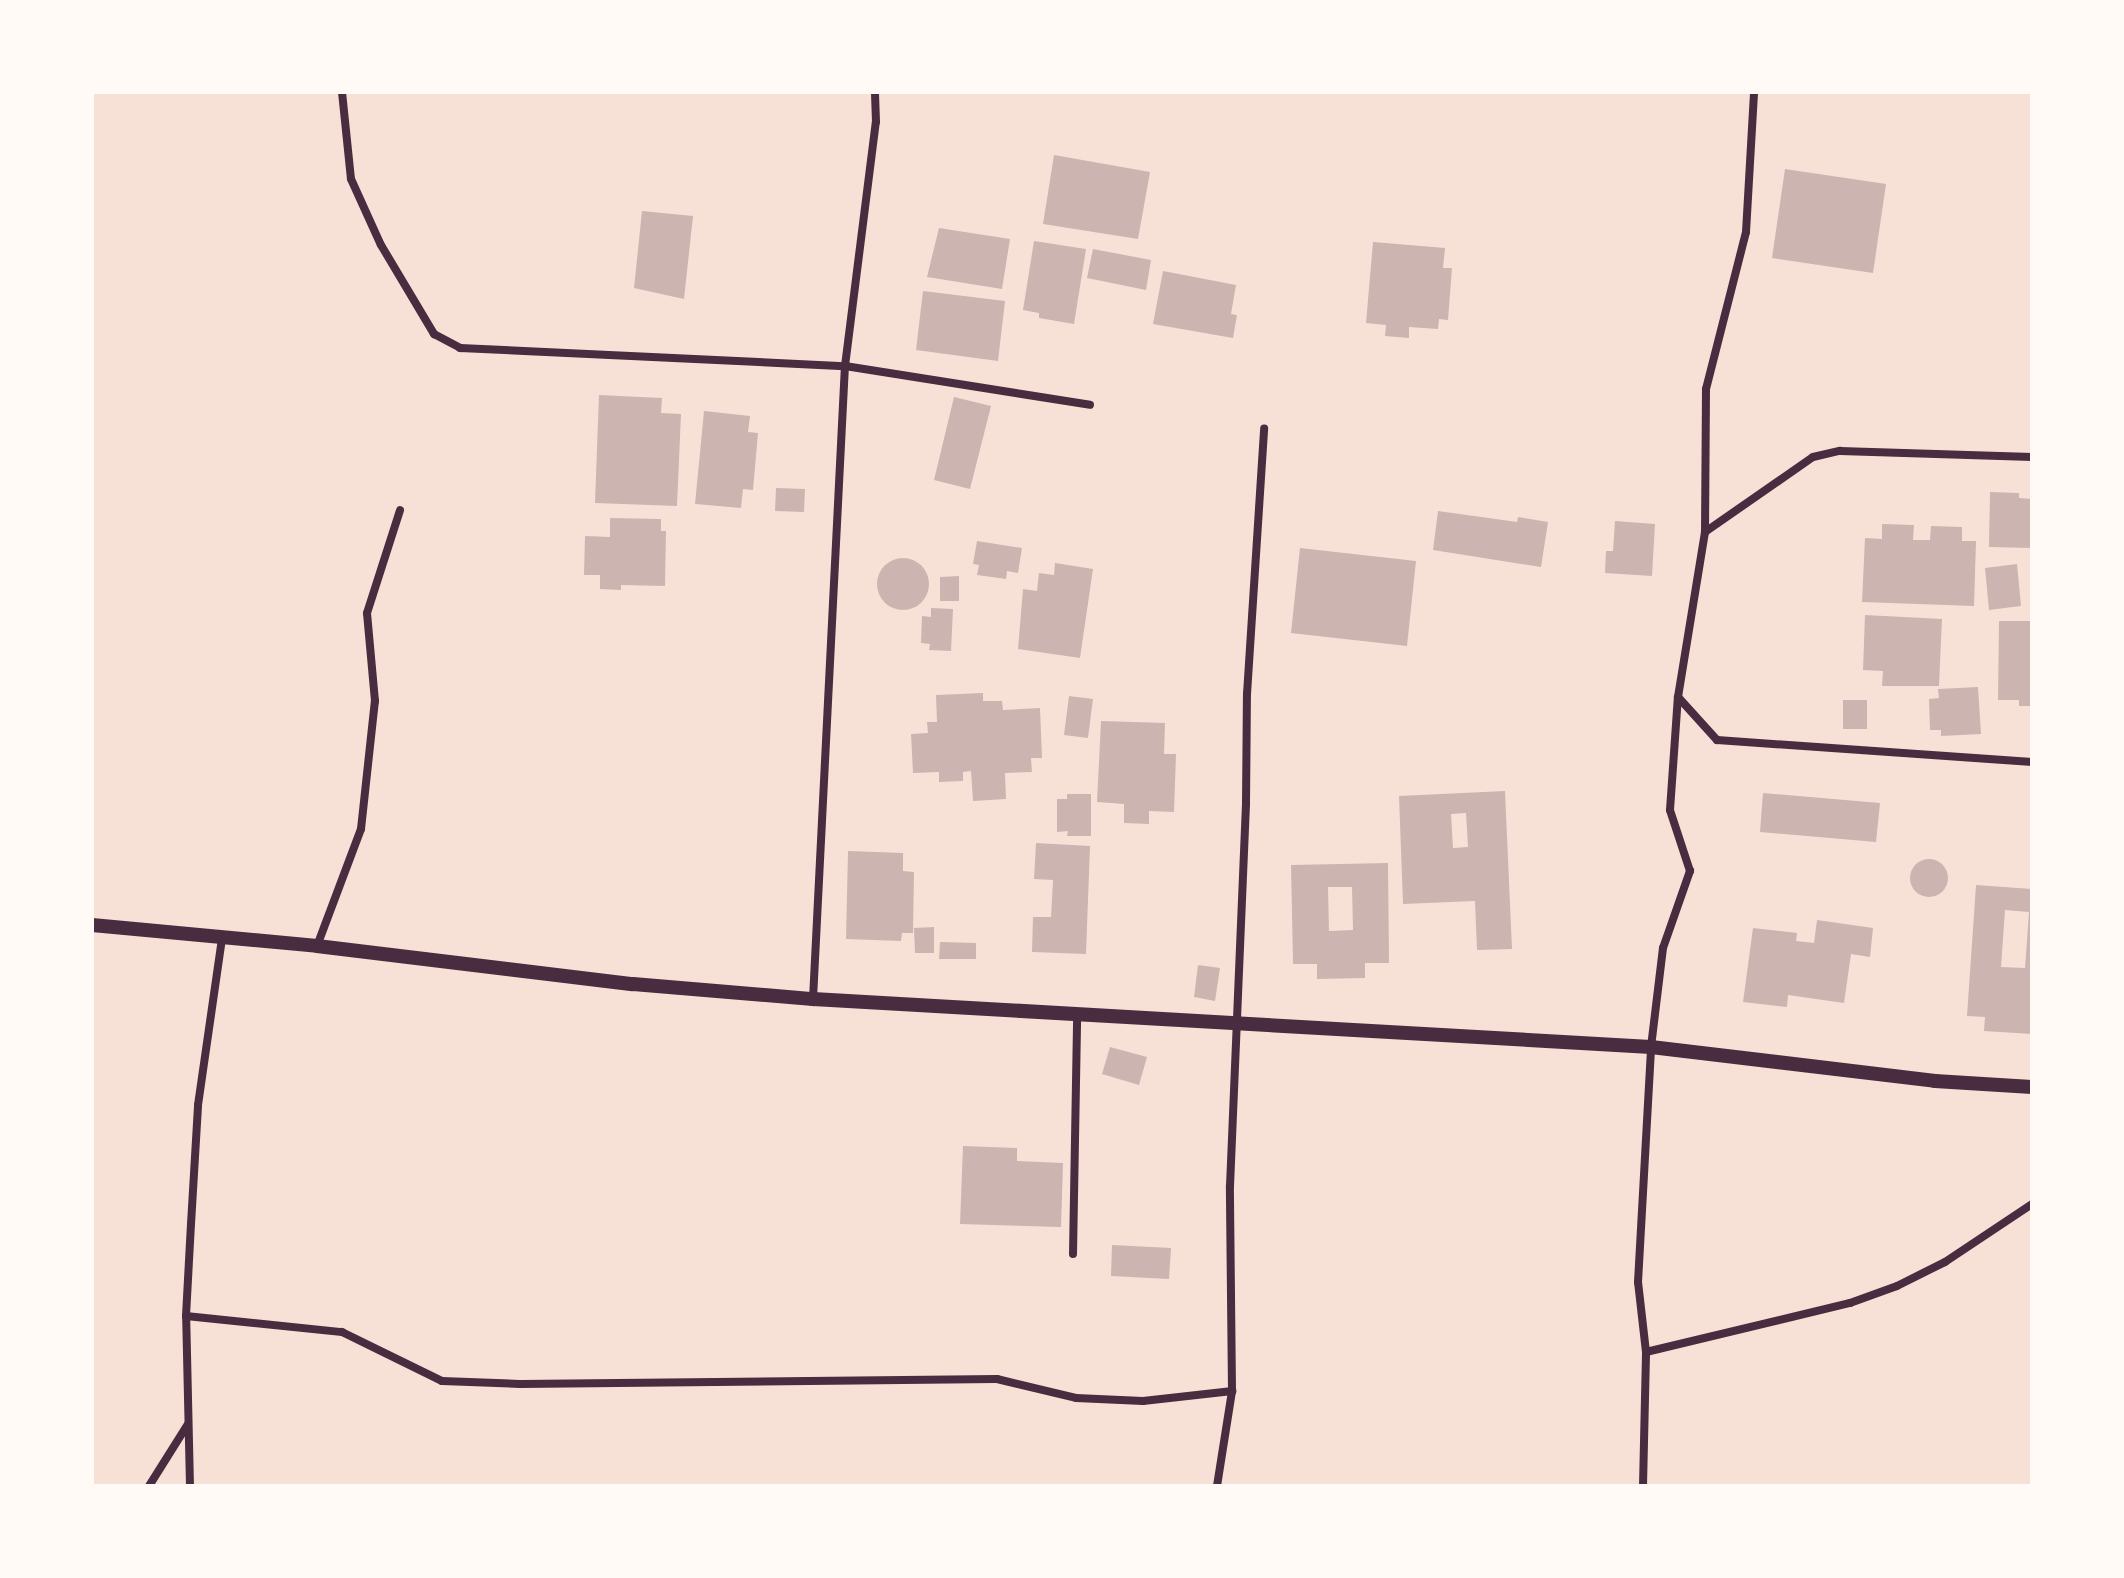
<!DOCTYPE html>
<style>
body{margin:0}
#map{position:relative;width:2124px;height:1578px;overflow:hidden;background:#f7e1d7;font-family:Georgia,serif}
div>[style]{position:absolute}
.building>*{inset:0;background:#ccb4b1}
.round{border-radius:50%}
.minor>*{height:8px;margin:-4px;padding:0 4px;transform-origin:4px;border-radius:4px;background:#4a2c40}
.tertiary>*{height:14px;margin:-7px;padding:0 7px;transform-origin:7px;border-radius:7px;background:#4a2c40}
span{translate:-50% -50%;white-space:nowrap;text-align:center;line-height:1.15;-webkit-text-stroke:6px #fffaf5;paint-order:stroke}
.frame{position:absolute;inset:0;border:94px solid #fffaf5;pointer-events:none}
</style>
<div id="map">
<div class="building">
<i style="clip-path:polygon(1054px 155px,1150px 172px,1138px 239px,1043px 224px)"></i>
<i style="clip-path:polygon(1785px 169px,1886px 184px,1873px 273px,1772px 258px)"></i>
<i style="clip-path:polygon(642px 211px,693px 216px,684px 299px,634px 288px)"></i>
<i style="clip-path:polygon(939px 228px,1010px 239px,1002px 289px,927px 277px)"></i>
<i style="clip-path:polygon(1034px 241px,1086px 249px,1074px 324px,1039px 318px,1039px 313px,1023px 310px)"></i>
<i style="clip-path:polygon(1373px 242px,1445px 248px,1443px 268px,1452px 268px,1448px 320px,1439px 319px,1438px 329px,1409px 327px,1409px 338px,1385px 336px,1386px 325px,1366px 323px)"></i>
<i style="clip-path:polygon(1093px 249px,1151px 260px,1146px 290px,1087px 278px)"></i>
<i style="clip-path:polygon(1163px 271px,1236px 285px,1231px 314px,1237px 315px,1233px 338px,1153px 324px)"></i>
<i style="clip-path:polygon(923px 291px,1005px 301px,998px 361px,916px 350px)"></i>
<i style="clip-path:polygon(599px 395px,662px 398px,661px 413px,681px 414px,677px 506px,595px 503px)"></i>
<i style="clip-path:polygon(954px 397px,991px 406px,970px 489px,934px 480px)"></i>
<i style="clip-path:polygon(704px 411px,750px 416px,748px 432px,758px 433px,753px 490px,743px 489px,741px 508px,695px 504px)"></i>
<i style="clip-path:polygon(776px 488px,805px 489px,804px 512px,775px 511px)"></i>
<i style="clip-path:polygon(1990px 492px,2019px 493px,2019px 498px,2032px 499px,2032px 548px,1989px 547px)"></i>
<i style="clip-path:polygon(1438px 511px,1517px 522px,1518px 517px,1548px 522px,1541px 567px,1433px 550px)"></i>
<i style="clip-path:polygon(610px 518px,661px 519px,661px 531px,666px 531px,665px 586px,621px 585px,621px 590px,600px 589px,600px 575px,584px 575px,585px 536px,610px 537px)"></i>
<i style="clip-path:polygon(1615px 521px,1655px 524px,1652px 576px,1605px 573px,1606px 551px,1613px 551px)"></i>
<i style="clip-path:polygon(1882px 524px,1914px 525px,1913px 540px,1930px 540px,1931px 526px,1962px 527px,1962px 541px,1976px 541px,1974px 606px,1862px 602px,1865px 538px,1882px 539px)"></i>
<i style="clip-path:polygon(977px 541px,1022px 548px,1018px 573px,1007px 571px,1006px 579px,977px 575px,979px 565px,973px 564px)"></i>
<i style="clip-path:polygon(1300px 548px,1416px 561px,1407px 646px,1291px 633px)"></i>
<i class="round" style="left:877px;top:558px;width:52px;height:52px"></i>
<i style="clip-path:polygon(1055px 563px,1093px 569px,1080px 658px,1018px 649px,1023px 589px,1037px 591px,1039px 573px,1054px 575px)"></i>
<i style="clip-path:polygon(2017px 564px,2021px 606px,1989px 610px,1985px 568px)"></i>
<i style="clip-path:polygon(959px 576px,959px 601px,940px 601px,940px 577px)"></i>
<i style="clip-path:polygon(931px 608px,953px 609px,951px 651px,929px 650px,930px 644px,921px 643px,922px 616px,931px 617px)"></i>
<i style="clip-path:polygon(1865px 615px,1942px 619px,1939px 686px,1882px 686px,1883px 671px,1863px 670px)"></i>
<i style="clip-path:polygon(1999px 621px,2032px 621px,2032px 706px,2019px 706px,2019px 700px,1998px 700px)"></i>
<i style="clip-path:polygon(1978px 687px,1981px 734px,1941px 736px,1941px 730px,1930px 730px,1929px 699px,1939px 698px,1938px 689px)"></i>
<i style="clip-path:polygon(983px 693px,983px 701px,1002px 701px,1003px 710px,1040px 708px,1042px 758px,1031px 758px,1032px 772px,1005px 773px,1006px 799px,973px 801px,971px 771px,963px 772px,963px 781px,939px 782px,939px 772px,913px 773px,911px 734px,928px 733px,927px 722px,937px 722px,936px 695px)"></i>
<i style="clip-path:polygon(1069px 696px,1093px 699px,1088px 738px,1064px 735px)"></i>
<i style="clip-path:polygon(1843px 700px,1867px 700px,1867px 729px,1843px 729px)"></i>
<i style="clip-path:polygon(1101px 721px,1165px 723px,1164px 754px,1176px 754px,1174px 812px,1149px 811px,1149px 824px,1124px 823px,1124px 804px,1097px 802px)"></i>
<i style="clip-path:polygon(evenodd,1505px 791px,1512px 949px,1477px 950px,1475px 901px,1403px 904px,1399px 796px,1505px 791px,1466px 813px,1468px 847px,1453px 848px,1451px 814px,1466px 813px)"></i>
<i style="clip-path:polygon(1763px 793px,1880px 803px,1876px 842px,1760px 832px)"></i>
<i style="clip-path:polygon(1067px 794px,1091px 794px,1091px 836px,1067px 836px,1068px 831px,1057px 832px,1057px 799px,1067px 799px)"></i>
<i style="clip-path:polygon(1036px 843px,1090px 846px,1086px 954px,1032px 952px,1033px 917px,1051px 917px,1053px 880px,1034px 879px)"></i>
<i style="clip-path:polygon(848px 851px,903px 853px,903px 871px,914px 872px,913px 933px,902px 933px,901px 941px,846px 939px)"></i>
<i class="round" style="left:1910px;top:859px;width:38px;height:38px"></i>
<i style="clip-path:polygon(evenodd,1388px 863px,1389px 963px,1365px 963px,1365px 978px,1317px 979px,1317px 964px,1293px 964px,1291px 865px,1388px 863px,1328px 887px,1352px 887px,1353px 930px,1329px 931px,1328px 887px)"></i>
<i style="clip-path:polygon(evenodd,1976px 885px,2032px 889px,2032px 1034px,1984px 1031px,1985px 1017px,1967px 1016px,1976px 885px,2005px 910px,2029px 912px,2025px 968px,2001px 967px,2005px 910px)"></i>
<i style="clip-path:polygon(1817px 920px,1873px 928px,1870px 957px,1851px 954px,1844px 1003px,1788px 995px,1787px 1007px,1743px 1002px,1753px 928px,1797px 933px,1796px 941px,1814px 943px)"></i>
<i style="clip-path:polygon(934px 927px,934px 953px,915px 953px,914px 928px)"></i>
<i style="clip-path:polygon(940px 942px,976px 943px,976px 959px,939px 959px)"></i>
<i style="clip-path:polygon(1198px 965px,1220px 968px,1215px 1001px,1194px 997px)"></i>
<i style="clip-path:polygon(1110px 1047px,1147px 1057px,1139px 1085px,1102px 1074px)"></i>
<i style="clip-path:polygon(963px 1146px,1017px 1148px,1017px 1161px,1063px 1163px,1061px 1227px,960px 1224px)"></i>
<i style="clip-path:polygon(1112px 1245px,1171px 1248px,1169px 1279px,1111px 1276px)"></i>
</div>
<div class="minor">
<i style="left:342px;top:92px;width:87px;rotate:84.1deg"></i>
<i style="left:351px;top:179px;width:72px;rotate:65.6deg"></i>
<i style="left:381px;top:245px;width:104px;rotate:59.2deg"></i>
<i style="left:434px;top:334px;width:30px;rotate:28deg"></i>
<i style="left:460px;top:348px;width:385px;rotate:2.7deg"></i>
<i style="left:845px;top:366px;width:248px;rotate:9deg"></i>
<i style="left:1705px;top:532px;width:131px;rotate:-34.8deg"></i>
<i style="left:1813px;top:457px;width:28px;rotate:-13deg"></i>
<i style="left:1840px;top:451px;width:192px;rotate:1.8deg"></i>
<i style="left:1678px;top:697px;width:58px;rotate:47.8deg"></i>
<i style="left:1717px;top:740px;width:316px;rotate:4deg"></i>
<i style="left:317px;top:946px;width:125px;rotate:-69.4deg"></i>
<i style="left:361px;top:829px;width:129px;rotate:-83.8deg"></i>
<i style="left:375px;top:701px;width:88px;rotate:-95.2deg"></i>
<i style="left:367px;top:613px;width:108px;rotate:-72.2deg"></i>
<i style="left:813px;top:999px;width:634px;rotate:-87.11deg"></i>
<i style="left:845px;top:366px;width:246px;rotate:-82.8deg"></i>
<i style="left:876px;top:122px;width:30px;rotate:-92deg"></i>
<i style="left:1073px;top:1254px;width:241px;rotate:-89deg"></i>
<i style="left:186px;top:1316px;width:157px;rotate:5.9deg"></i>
<i style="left:342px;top:1332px;width:111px;rotate:26.1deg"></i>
<i style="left:442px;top:1381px;width:78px;rotate:2.2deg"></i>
<i style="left:520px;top:1384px;width:477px;rotate:-0.6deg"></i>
<i style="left:997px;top:1379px;width:81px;rotate:13.5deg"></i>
<i style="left:1076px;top:1398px;width:67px;rotate:2.6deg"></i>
<i style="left:1143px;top:1401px;width:90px;rotate:-6.4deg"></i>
<i style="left:1646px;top:1352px;width:210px;rotate:-13.5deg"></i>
<i style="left:1850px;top:1303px;width:50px;rotate:-19.9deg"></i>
<i style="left:1897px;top:1286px;width:54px;rotate:-26.6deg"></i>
<i style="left:1945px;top:1262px;width:105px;rotate:-33.7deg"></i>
<i style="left:149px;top:1486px;width:73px;rotate:-57.8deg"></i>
<i style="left:190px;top:1486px;width:170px;rotate:-91.3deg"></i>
<i style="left:186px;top:1316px;width:92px;rotate:-86.9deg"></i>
<i style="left:191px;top:1224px;width:119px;rotate:-86.6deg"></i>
<i style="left:198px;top:1105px;width:168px;rotate:-81.8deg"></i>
<i style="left:1217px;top:1486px;width:96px;rotate:-81deg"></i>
<i style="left:1232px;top:1391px;width:205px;rotate:-90.6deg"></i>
<i style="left:1230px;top:1186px;width:383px;rotate:-87.6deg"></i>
<i style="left:1246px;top:803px;width:109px;rotate:-89.5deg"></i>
<i style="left:1247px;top:694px;width:266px;rotate:-86.3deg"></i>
<i style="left:1643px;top:1486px;width:134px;rotate:-88.7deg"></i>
<i style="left:1646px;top:1352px;width:70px;rotate:-96.5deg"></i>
<i style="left:1638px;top:1282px;width:235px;rotate:-86.8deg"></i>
<i style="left:1651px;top:1047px;width:100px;rotate:-83.1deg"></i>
<i style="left:1663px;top:948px;width:82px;rotate:-70.7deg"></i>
<i style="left:1690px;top:871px;width:64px;rotate:-108.2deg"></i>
<i style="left:1670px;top:810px;width:113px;rotate:-86deg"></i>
<i style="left:1678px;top:697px;width:167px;rotate:-80.7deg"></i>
<i style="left:1705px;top:532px;width:143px;rotate:-89.6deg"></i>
<i style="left:1706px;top:389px;width:162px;rotate:-75.7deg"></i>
<i style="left:1746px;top:232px;width:140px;rotate:-86.7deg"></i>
</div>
<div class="tertiary">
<i style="left:92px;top:925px;width:226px;rotate:5.3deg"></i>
<i style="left:317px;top:946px;width:318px;rotate:6.9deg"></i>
<i style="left:633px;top:984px;width:181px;rotate:4.8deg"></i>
<i style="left:813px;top:999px;width:839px;rotate:3.28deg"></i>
<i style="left:1651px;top:1047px;width:286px;rotate:6.8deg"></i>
<i style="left:1935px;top:1081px;width:97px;rotate:3.5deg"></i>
</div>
<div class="frame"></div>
</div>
